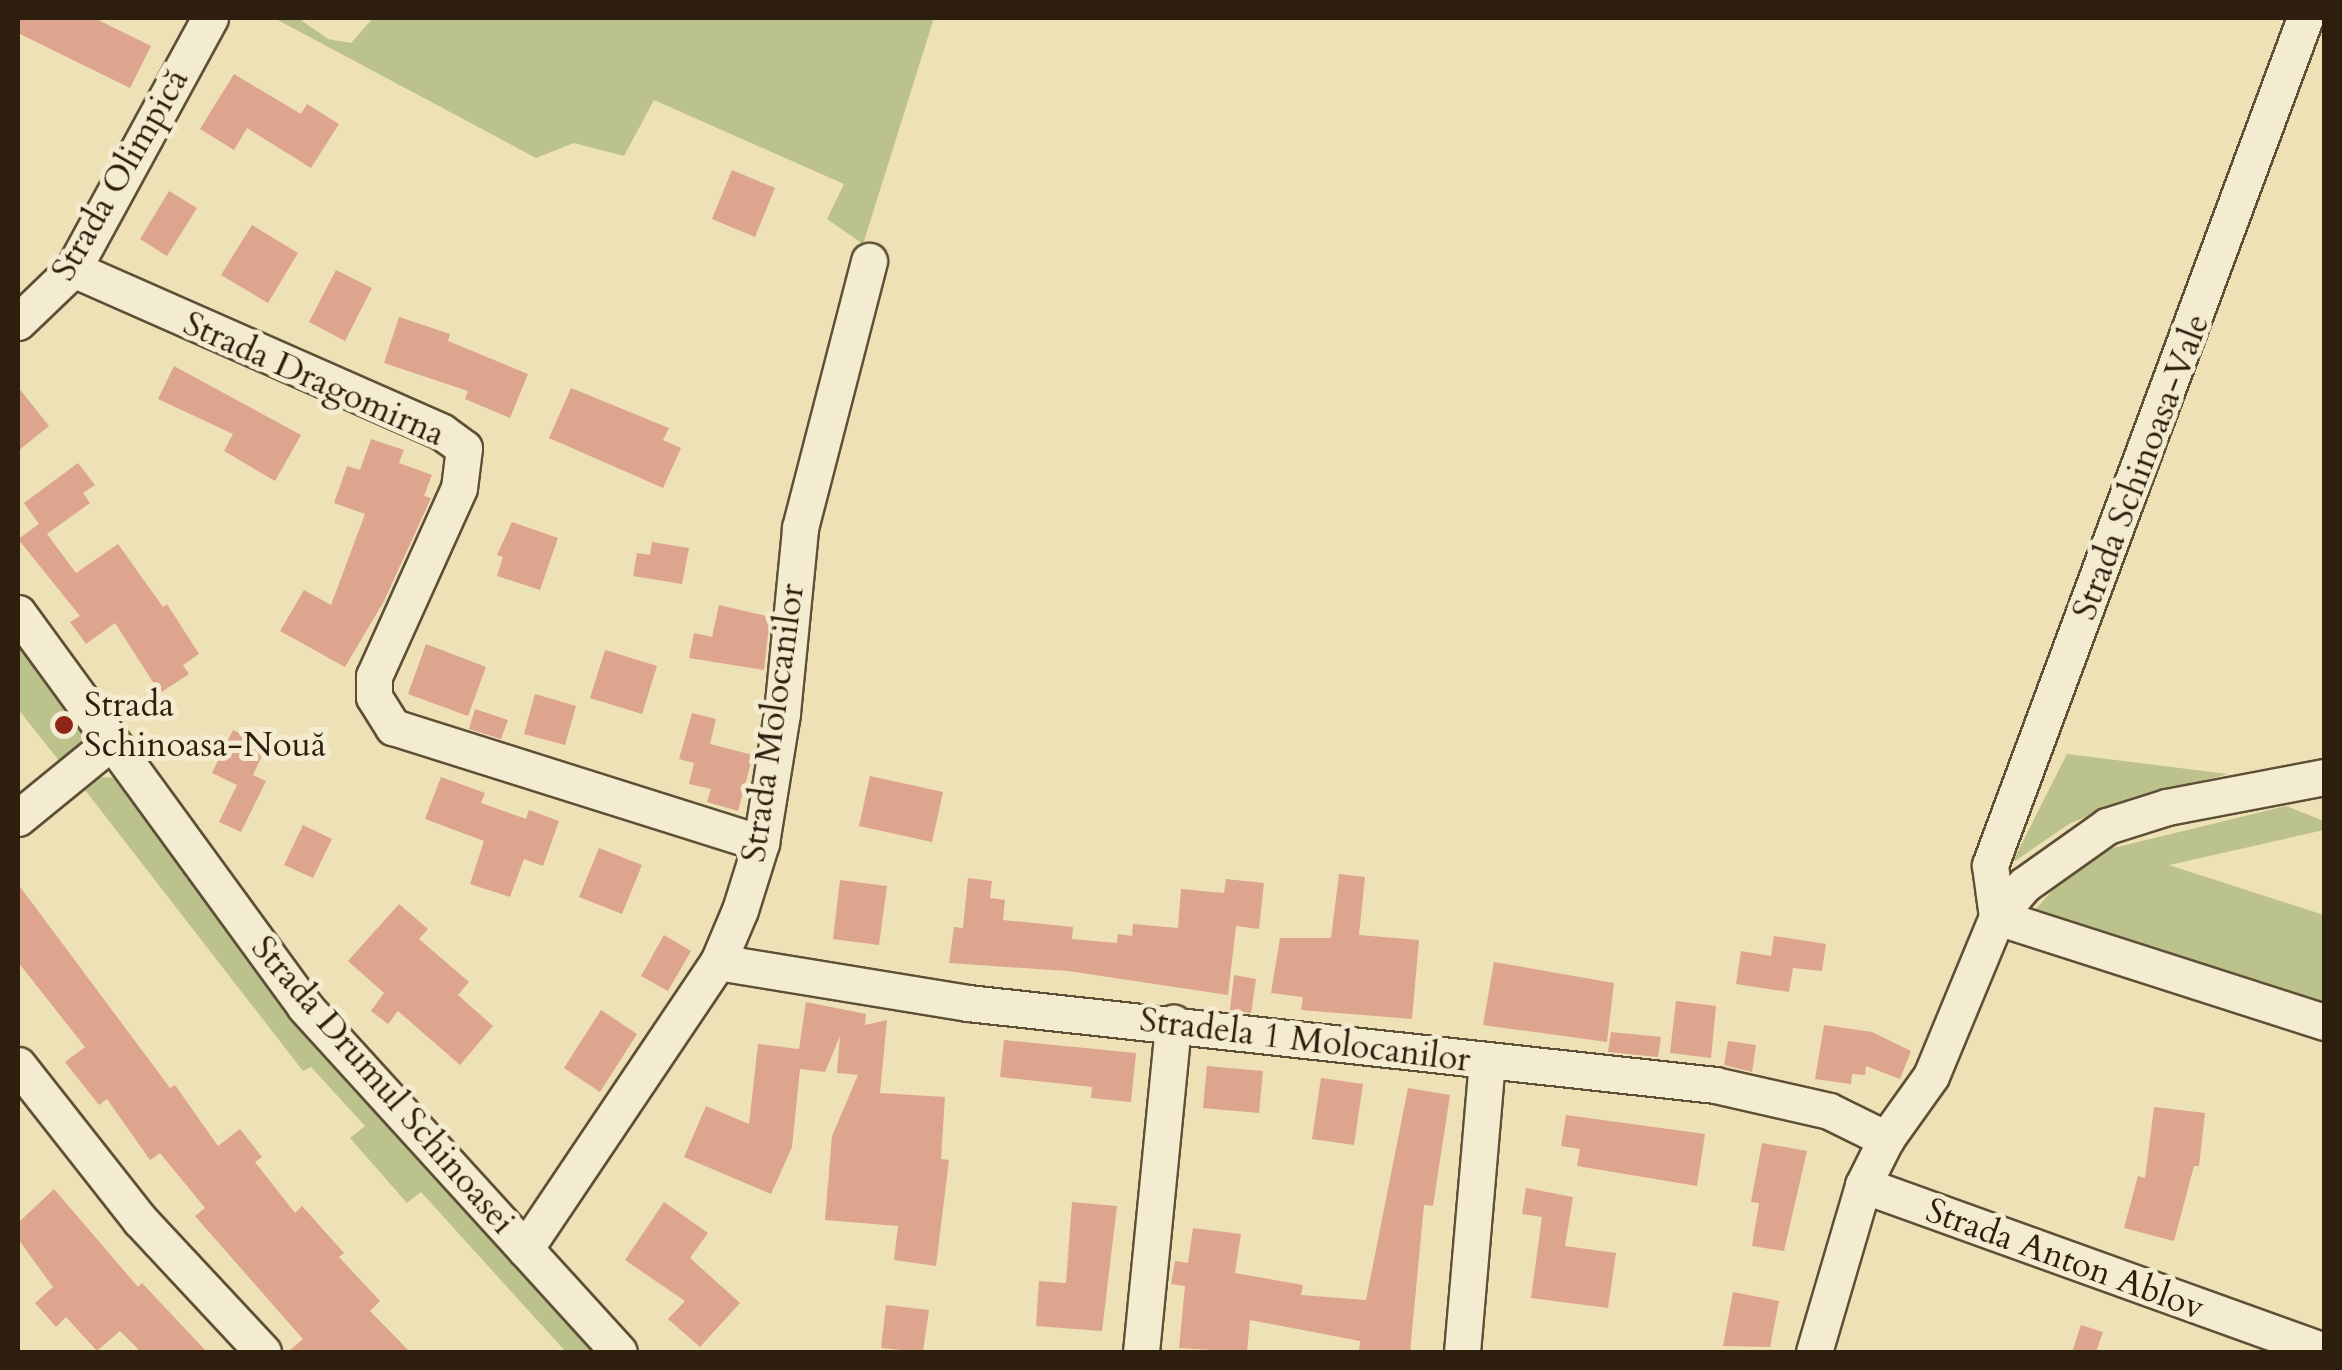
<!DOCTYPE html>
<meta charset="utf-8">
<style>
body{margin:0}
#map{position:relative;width:2342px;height:1370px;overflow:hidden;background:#eee1b6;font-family:Cardo,serif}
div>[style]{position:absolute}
.green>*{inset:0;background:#bcc28b}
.building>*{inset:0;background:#dda58d}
.roads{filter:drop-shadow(2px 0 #5e4f37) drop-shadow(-2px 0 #5e4f37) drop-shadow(0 2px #5e4f37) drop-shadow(0 -2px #5e4f37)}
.minor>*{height:35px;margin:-17.5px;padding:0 17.5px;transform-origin:17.5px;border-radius:17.5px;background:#f4ecd0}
.dots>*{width:28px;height:28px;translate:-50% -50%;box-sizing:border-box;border:5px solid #f4ecd0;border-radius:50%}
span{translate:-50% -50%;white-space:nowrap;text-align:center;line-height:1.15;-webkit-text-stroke:10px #f4ecd0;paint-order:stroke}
.street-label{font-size:35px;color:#2e1e0d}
.poi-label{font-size:35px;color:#2e1e0d}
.left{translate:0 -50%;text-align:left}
.frame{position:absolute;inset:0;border:20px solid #2e1e0d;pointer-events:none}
</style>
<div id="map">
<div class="green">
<i style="clip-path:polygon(274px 18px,298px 18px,328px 39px,351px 43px,373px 18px,934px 18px,863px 244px,827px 219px,844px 184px,654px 100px,624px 156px,574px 143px,536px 158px)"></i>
<i style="clip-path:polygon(18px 637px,91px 739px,60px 762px,18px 709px)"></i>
<i style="clip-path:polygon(2067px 754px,2228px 774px,2114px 805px,2069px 824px,2012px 863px)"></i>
<i style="clip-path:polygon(98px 777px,118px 778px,602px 1352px,566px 1352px,421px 1192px,407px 1203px,350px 1138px,365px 1126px,311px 1067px,303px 1071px,85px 790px)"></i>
<i style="clip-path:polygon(2286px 806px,2324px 821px,2324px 830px,2169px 865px,2324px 915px,2324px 1006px,2032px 913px,2063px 879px,2109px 849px)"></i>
</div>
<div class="building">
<i style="clip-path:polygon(18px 18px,94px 18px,151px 46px,130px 88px,18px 33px)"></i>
<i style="clip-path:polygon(234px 74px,301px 114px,307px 104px,339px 124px,311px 168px,247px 128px,234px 150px,200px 129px)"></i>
<i style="clip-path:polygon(732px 170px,775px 188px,755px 237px,712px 219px)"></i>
<i style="clip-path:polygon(169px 191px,197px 208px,167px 256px,140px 239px)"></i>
<i style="clip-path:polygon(252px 225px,298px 253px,268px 303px,221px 275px)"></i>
<i style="clip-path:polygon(336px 270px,372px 288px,345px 341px,309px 322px)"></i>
<i style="clip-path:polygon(399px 317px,450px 334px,448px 341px,528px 374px,510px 418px,465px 399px,468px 391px,384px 363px)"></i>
<i style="clip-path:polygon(174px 366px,301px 435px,275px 481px,224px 451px,233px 434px,158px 399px)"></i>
<i style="clip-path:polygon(18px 387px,49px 426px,18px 451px)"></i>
<i style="clip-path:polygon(571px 388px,669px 428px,663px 440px,681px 448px,663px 488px,549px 438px)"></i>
<i style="clip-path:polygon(371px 439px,404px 450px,399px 463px,432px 475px,424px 496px,431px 498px,384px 601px,345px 667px,280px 631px,304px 590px,331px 605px,365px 514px,334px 503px,347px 466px,360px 470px)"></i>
<i style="clip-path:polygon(78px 463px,95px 485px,83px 493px,90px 503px,47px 534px,76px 573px,118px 544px,163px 607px,167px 604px,199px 654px,183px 665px,189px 674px,160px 693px,115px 623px,86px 644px,70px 622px,80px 616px,18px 539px,39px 524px,24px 503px)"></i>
<i style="clip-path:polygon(512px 522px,558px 538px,540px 590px,497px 576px,503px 557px,497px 555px)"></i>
<i style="clip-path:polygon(652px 542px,689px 548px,682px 584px,633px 576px,637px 553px,650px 555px)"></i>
<i style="clip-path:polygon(719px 605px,770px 617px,764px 670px,689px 658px,694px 633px,712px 637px)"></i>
<i style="clip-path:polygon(426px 644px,486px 667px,468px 716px,408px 694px)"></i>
<i style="clip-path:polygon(605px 650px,657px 666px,642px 714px,590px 698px)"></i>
<i style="clip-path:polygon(535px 694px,576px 706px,565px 745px,524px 734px)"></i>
<i style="clip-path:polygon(475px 709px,508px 720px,501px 739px,469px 729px)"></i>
<i style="clip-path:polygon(692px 713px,716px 719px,710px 744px,753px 755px,738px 811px,707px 802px,711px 789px,689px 784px,694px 763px,679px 759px)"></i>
<i style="clip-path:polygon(233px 730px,266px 747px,253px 775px,266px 781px,241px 832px,219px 822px,237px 785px,212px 773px)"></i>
<i style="clip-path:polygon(870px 776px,943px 792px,932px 842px,859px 826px)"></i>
<i style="clip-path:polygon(441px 777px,485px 793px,481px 803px,526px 819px,529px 810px,559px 821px,543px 866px,524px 859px,510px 897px,470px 884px,484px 841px,425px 819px)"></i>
<i style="clip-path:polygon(303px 825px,332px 839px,313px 878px,284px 865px)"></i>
<i style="clip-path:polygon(599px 848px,642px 865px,622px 914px,579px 897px)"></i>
<i style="clip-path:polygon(1339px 874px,1365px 877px,1359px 935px,1419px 940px,1412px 1019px,1301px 1010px,1303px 997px,1271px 993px,1280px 938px,1331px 938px)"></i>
<i style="clip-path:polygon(968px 878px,992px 881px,990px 898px,1005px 900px,1003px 920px,1073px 927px,1072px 939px,1117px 943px,1118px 934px,1132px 936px,1133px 924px,1178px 928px,1181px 889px,1224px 893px,1226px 879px,1264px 883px,1259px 929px,1236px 926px,1228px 995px,1068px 971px,949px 963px,954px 927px,963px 928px)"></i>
<i style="clip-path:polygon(840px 880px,887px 886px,879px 945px,833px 939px)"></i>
<i style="clip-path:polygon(18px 884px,170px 1088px,175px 1085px,218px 1146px,240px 1129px,262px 1157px,255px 1162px,295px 1213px,302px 1206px,344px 1253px,339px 1257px,380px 1301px,370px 1311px,410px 1352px,288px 1352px,303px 1339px,195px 1216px,205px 1208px,160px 1153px,150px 1160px,107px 1099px,99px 1105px,65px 1062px,85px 1047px,18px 962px)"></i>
<i style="clip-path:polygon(399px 904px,428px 929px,419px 939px,469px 982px,458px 995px,493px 1026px,460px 1065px,398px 1011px,388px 1024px,371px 1011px,384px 993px,348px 961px)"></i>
<i style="clip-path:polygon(664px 935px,691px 951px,668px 991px,641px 976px)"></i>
<i style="clip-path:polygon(1774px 936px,1826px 944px,1822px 971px,1793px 968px,1789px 992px,1736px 984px,1741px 951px,1771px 956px)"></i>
<i style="clip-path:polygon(1494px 962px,1614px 983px,1607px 1042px,1483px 1025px)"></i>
<i style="clip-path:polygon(1234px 975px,1256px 979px,1251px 1013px,1230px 1010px)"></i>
<i style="clip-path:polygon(1676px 1001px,1716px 1006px,1711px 1058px,1670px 1053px)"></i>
<i style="clip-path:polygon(806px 1002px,866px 1014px,865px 1025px,887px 1020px,880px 1093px,945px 1097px,941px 1159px,949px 1160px,936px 1266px,894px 1260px,898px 1226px,825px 1220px,832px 1136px,858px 1075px,837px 1073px,840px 1036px,825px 1072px,800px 1069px,792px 1147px,771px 1194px,684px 1157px,706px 1106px,749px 1124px,758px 1044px,799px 1049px)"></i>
<i style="clip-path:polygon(601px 1010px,637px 1034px,600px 1092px,564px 1068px)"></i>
<i style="clip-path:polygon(1824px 1025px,1872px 1032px,1911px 1051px,1900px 1079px,1866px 1066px,1865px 1075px,1852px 1074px,1851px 1084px,1815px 1079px)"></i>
<i style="clip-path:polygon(1611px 1032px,1661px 1037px,1658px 1057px,1608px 1052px)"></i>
<i style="clip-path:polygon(1004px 1040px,1136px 1053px,1131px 1102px,1091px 1098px,1092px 1087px,1000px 1077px)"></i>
<i style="clip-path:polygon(1728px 1041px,1756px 1045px,1752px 1072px,1724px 1065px)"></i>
<i style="clip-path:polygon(1207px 1066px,1263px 1071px,1259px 1113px,1203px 1108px)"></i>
<i style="clip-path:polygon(1321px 1078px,1363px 1084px,1354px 1145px,1312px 1139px)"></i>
<i style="clip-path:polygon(1408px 1088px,1450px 1095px,1433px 1206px,1424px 1205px,1410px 1352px,1359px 1352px,1360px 1341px,1250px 1320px,1247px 1352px,1179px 1348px,1185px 1286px,1171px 1284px,1175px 1261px,1188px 1263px,1193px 1228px,1241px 1234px,1235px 1273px,1303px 1285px,1301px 1295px,1366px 1300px)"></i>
<i style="clip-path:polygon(2154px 1107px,2205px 1113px,2199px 1166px,2194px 1166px,2174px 1241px,2124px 1228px,2138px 1176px,2145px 1178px)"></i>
<i style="clip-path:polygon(1566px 1115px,1705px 1134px,1697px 1186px,1577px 1166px,1580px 1149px,1561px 1146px)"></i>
<i style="clip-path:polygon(1762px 1143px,1807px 1151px,1784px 1251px,1752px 1246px,1759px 1203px,1751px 1202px)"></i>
<i style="clip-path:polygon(1526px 1188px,1573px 1197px,1565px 1246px,1616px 1253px,1608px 1308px,1531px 1298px,1542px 1217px,1522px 1214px)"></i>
<i style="clip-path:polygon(54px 1189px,138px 1287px,142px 1283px,207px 1352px,141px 1352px,120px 1331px,97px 1351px,66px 1317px,56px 1327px,35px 1303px,53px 1287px,18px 1239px,18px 1223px)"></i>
<i style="clip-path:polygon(664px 1202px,708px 1233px,690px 1258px,740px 1303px,700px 1347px,668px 1319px,685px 1301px,625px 1260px)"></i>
<i style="clip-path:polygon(1072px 1202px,1117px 1206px,1102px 1331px,1036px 1326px,1039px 1281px,1066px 1283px)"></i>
<i style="clip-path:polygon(1733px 1292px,1779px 1301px,1770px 1347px,1723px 1346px)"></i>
<i style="clip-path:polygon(886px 1305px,929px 1310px,923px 1352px,881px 1348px)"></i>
<i style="clip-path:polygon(2081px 1325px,2103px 1332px,2096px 1352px,2072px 1352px)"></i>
</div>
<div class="roads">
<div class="minor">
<i style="left:73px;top:269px;width:403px;rotate:23.8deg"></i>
<i style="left:442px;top:432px;width:27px;rotate:36deg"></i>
<i style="left:464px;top:448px;width:40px;rotate:97.1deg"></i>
<i style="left:459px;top:488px;width:206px;rotate:114.3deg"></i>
<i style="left:374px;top:676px;width:21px;rotate:90deg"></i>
<i style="left:374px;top:697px;width:36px;rotate:58deg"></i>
<i style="left:393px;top:727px;width:386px;rotate:17.5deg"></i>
<i style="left:18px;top:322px;width:76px;rotate:-43.9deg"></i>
<i style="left:73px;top:269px;width:286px;rotate:-61.4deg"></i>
<i style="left:18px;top:613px;width:487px;rotate:53.9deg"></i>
<i style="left:305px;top:1007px;width:466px;rotate:47.7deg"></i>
<i style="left:18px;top:818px;width:119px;rotate:-39.2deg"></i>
<i style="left:1997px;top:917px;width:52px;rotate:-97.7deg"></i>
<i style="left:1990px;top:865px;width:904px;rotate:-69.6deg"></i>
<i style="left:1997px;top:917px;width:343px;rotate:17.8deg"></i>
<i style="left:718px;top:962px;width:253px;rotate:9.3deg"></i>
<i style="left:968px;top:1003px;width:751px;rotate:6.26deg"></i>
<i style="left:1715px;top:1085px;width:117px;rotate:12.8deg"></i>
<i style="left:1829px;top:1111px;width:64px;rotate:26.2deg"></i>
<i style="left:18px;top:1065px;width:197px;rotate:51.8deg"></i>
<i style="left:140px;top:1220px;width:180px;rotate:47deg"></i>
<i style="left:1863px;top:1185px;width:490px;rotate:19.8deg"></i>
<i style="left:525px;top:1249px;width:346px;rotate:-56.1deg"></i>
<i style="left:718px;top:962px;width:56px;rotate:-67.1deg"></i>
<i style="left:740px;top:910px;width:70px;rotate:-72.6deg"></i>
<i style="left:761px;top:843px;width:132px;rotate:-80.8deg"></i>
<i style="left:782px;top:713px;width:186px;rotate:-84.4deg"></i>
<i style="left:800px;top:528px;width:276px;rotate:-75.5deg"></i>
<i style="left:1141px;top:1352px;width:331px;rotate:-84.4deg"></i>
<i style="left:1462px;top:1352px;width:292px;rotate:-85.1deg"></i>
<i style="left:1814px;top:1352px;width:174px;rotate:-73.6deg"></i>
<i style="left:1863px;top:1185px;width:51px;rotate:-63.4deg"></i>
<i style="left:1886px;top:1139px;width:77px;rotate:-54.5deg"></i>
<i style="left:1931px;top:1076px;width:172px;rotate:-67.5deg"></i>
<i style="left:1997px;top:917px;width:42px;rotate:-49.8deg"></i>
<i style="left:2024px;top:885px;width:102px;rotate:-35.4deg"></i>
<i style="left:2107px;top:826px;width:63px;rotate:-17.6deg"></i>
<i style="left:2167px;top:807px;width:160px;rotate:-10.8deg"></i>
</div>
</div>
<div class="dots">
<i style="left:64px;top:725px;background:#8f2418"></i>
</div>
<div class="street-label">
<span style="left:120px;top:175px;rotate:-60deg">Strada Olimpică</span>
<span style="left:314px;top:379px;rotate:24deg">Strada Dragomirna</span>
<span style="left:2141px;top:467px;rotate:-69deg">Strada Schinoasa-Vale</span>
<span style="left:773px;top:723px;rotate:-82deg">Strada Molocanilor</span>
<span style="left:1305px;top:1040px;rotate:7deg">Stradela 1 Molocanilor</span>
<span style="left:383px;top:1085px;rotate:49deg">Strada Drumul Schinoasei</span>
<span style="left:2065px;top:1259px;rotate:20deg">Strada Anton Ablov</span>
</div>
<div class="poi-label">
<span class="left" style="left:84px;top:725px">Strada<br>Schinoasa-Nouă</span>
</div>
<div class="frame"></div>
</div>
